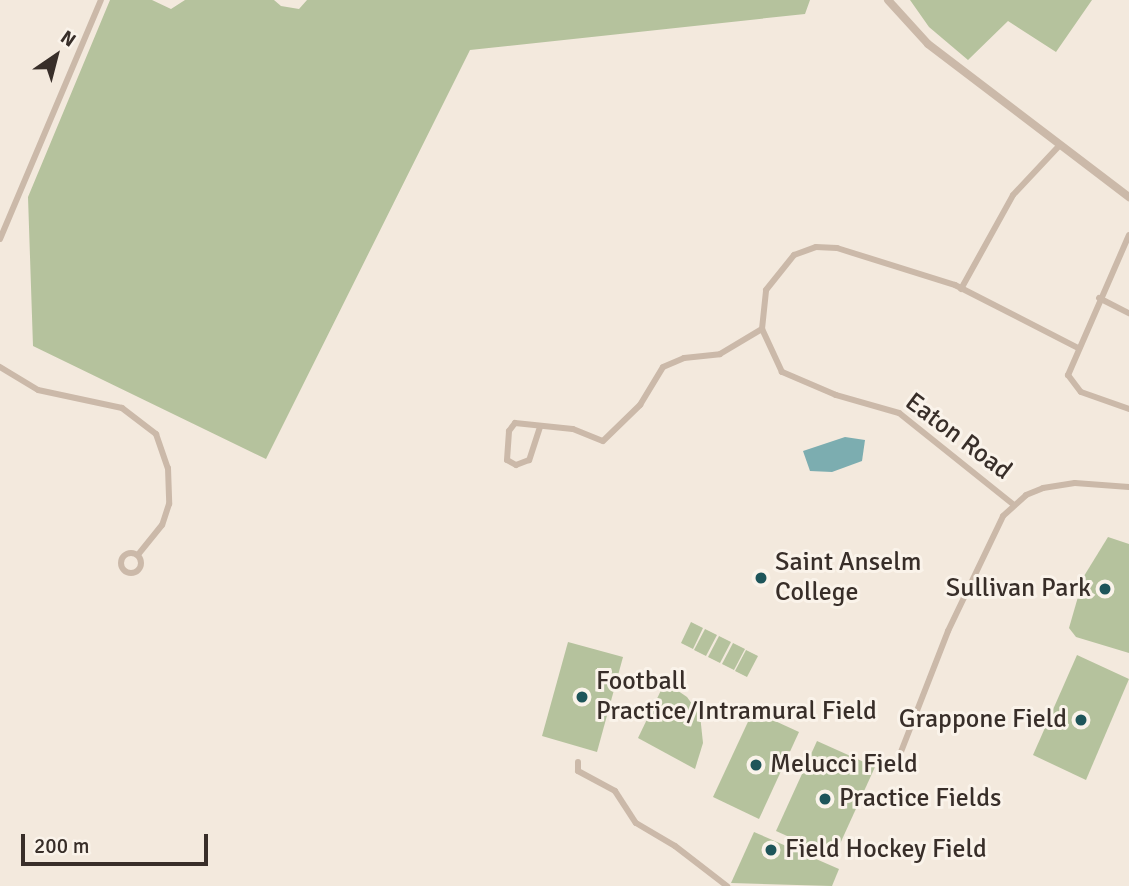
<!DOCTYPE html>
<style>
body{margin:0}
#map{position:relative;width:1129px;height:886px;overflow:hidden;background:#f3e9dd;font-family:Signika,sans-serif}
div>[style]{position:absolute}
.green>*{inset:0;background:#b5c29d}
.water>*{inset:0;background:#7cadb0}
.minor>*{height:6px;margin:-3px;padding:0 3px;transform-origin:3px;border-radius:3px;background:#cbb9a9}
.minor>.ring{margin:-3px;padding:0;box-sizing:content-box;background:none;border:6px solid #cbb9a9;border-radius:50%}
.tertiary>*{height:8px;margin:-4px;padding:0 4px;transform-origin:4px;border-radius:4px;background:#cbb9a9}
.dots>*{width:19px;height:19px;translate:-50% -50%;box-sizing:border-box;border:4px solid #faf3ea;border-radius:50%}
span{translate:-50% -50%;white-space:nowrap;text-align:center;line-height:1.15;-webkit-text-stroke:6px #faf3ea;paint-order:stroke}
.street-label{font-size:26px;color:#382e29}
.poi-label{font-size:26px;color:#382e29}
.left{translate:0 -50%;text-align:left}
.right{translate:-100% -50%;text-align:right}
.north{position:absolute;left:21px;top:21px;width:70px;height:70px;-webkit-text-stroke:5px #faf3ea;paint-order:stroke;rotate:35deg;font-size:19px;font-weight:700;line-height:28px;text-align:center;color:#382e29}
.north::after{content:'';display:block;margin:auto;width:24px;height:32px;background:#382e29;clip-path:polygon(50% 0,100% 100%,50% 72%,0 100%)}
.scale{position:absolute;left:21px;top:834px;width:187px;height:32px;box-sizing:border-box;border:4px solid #382e29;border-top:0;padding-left:9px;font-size:21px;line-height:24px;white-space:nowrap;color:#382e29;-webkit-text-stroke:5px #faf3ea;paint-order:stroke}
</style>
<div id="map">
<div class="green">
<i style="clip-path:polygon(110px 0,152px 0,171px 9px,185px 0,274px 0,281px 6px,299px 9px,307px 0,810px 0,805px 14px,470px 50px,266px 459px,33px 346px,28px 197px)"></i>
<i style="clip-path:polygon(910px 0,1092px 0,1056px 52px,1008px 21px,968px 60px,929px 27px)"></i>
<i style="clip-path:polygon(1108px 537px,1129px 544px,1129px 653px,1076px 637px,1069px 628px,1084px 576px)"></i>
<i style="clip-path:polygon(691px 622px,703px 628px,693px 649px,681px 643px)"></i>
<i style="clip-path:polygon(705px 629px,717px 635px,706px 656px,694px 650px)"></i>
<i style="clip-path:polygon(719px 636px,731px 642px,720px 663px,708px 657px)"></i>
<i style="clip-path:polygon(568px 642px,623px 657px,597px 752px,542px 736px)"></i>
<i style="clip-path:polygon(733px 643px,745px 649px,734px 670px,722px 664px)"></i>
<i style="clip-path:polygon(746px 650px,758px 656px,747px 677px,735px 671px)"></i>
<i style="clip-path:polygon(1077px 655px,1129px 679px,1086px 780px,1033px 755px)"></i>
<i style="clip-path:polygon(665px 682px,687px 697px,700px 715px,703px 743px,695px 769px,638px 738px)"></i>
<i style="clip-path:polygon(753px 711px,799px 732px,759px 819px,713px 797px)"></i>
<i style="clip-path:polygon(817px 741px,875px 767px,834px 857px,776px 831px)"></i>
<i style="clip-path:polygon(754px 832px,839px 869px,832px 886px,731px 883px)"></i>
</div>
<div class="water">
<i style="clip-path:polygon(845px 437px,865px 440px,862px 461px,832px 472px,810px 471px,803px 451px)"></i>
</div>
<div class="minor">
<i style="left:1129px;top:235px;width:153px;rotate:113.5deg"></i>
<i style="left:1068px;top:375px;width:21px;rotate:53deg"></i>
<i style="left:1081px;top:392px;width:51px;rotate:19.5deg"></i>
<i style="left:0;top:239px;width:259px;rotate:-67.1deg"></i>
<i style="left:961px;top:289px;width:107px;rotate:-61deg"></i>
<i style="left:1013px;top:195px;width:67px;rotate:-46.8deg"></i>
<i style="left:1099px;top:298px;width:34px;rotate:27deg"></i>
<i style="left:0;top:367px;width:44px;rotate:31.2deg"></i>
<i style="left:38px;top:390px;width:86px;rotate:12.1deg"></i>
<i style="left:122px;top:408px;width:43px;rotate:37.4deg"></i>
<i style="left:156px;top:434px;width:36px;rotate:71deg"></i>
<i style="left:168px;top:468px;width:36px;rotate:88deg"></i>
<i style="left:169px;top:504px;width:22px;rotate:108deg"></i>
<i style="left:162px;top:525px;width:38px;rotate:129deg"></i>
<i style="left:540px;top:427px;width:35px;rotate:108deg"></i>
<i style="left:529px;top:460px;width:14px;rotate:159deg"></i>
<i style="left:516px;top:465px;width:10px;rotate:-151deg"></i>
<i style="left:507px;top:460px;width:29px;rotate:-86deg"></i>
<i style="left:509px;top:431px;width:10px;rotate:-53deg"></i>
<i style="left:515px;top:423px;width:58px;rotate:5.9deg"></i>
<i style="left:573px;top:429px;width:32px;rotate:22deg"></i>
<i style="left:603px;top:441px;width:52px;rotate:-44.2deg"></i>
<i style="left:640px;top:405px;width:44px;rotate:-58.8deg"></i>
<i style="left:663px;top:367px;width:23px;rotate:-23deg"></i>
<i style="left:684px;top:358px;width:36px;rotate:-6deg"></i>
<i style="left:720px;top:354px;width:49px;rotate:-30.8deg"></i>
<i style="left:1014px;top:505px;width:147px;rotate:-141.3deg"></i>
<i style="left:899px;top:413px;width:66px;rotate:-164.1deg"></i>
<i style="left:836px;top:395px;width:59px;rotate:-156.9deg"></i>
<i style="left:782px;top:372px;width:47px;rotate:-114.9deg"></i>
<i style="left:762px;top:329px;width:39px;rotate:-84deg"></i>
<i style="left:766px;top:290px;width:45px;rotate:-51.3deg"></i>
<i style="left:794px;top:255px;width:23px;rotate:-20deg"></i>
<i style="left:816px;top:247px;width:21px;rotate:3deg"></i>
<i style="left:837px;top:248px;width:124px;rotate:17.4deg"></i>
<i style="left:955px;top:285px;width:138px;rotate:27.1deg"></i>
<i class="ring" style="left:121px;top:553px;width:14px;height:14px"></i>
<i style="left:578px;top:762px;width:9px;rotate:90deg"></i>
<i style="left:578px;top:771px;width:42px;rotate:28.4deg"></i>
<i style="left:615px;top:791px;width:38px;rotate:57deg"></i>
<i style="left:636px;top:823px;width:45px;rotate:30.5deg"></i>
<i style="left:675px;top:846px;width:66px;rotate:37.6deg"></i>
<i style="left:897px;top:762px;width:141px;rotate:-68.7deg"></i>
<i style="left:948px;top:631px;width:127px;rotate:-64.4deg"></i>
<i style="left:1003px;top:516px;width:31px;rotate:-42deg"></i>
<i style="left:1026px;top:495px;width:18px;rotate:-22deg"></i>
<i style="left:1043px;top:488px;width:32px;rotate:-9deg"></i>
<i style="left:1075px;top:483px;width:54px;rotate:4.2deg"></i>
</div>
<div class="tertiary">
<i style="left:888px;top:0;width:59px;rotate:47.7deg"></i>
<i style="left:928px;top:44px;width:253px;rotate:37.3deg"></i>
</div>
<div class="dots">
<i style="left:761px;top:578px;background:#1e555a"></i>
<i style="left:1105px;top:589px;background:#1e555a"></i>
<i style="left:582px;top:697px;background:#1e555a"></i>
<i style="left:1081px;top:720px;background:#1e555a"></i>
<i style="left:756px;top:765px;background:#1e555a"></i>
<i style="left:825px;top:799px;background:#1e555a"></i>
<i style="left:771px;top:850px;background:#1e555a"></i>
</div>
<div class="street-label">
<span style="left:958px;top:437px;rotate:37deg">Eaton Road</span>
</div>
<div class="poi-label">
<span class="left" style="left:775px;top:578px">Saint Anselm<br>College</span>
<span class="right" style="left:1091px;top:589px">Sullivan Park</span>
<span class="left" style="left:596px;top:697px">Football<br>Practice/Intramural Field</span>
<span class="right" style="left:1067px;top:720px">Grappone Field</span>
<span class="left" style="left:770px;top:765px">Melucci Field</span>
<span class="left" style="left:839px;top:799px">Practice Fields</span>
<span class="left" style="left:785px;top:850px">Field Hockey Field</span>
</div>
<div class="north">N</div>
<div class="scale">200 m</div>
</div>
